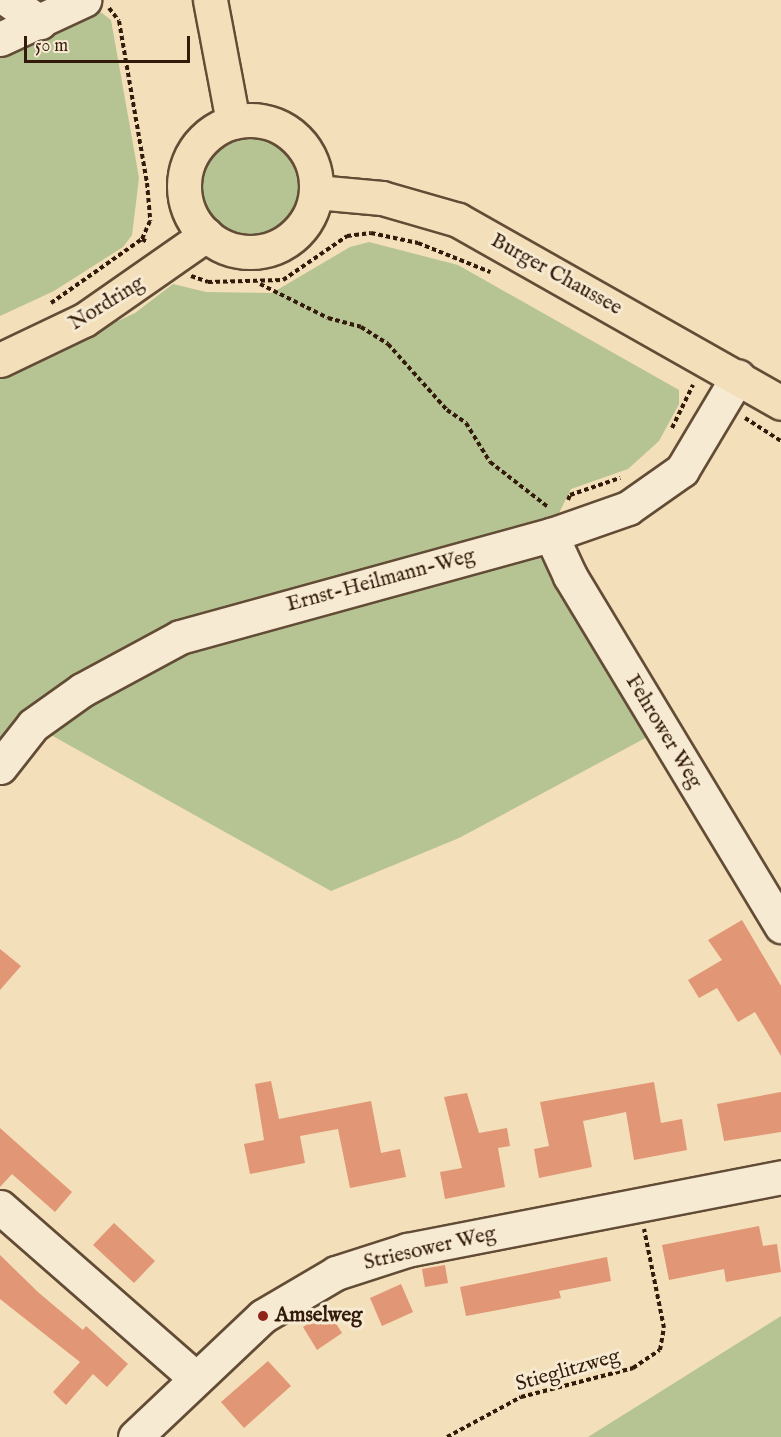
<!DOCTYPE html>
<style>
body{margin:0}
#map{position:relative;width:781px;height:1437px;overflow:hidden;background:#f3dfb9;font-family:"IM FELL English",serif}
div>[style]{position:absolute}
.green>*{inset:0;background:#b6c393}
.round{border-radius:50%}
.building>*{inset:0;background:#e19676}
.path>*{height:4px;margin-top:-2px;transform-origin:0;background:repeating-linear-gradient(90deg,#331b0b 0 4.5px,transparent 0 7.5px)}
.roads{filter:drop-shadow(2px 0 #634c36) drop-shadow(-2px 0 #634c36) drop-shadow(0 2px #634c36) drop-shadow(0 -2px #634c36)}
.minor>*{height:33px;margin:-16.5px;padding:0 16.5px;transform-origin:16.5px;border-radius:16.5px;background:#f7ead2}
.major>*{height:33px;margin:-16.5px;padding:0 16.5px;transform-origin:16.5px;border-radius:16.5px;background:#f3dfb9}
.major>.ring{margin:-16.5px;padding:0;box-sizing:content-box;background:none;border:33px solid #f3dfb9;border-radius:50%}
.dots>*{width:16px;height:16px;translate:-50% -50%;box-sizing:border-box;border:3px solid #f7ead2;border-radius:50%}
span{translate:-50% -50%;white-space:nowrap;text-align:center;line-height:1.15;-webkit-text-stroke:6px #f7ead2;paint-order:stroke}
.street-label{font-size:21px;color:#331b0b}
.poi-label{font-size:21px;color:#331b0b;font-weight:700}
.left{translate:0 -50%;text-align:left}
.scale{position:absolute;left:24px;top:36px;width:166px;height:27px;box-sizing:border-box;border:3px solid #331b0b;border-top:0;padding-left:8px;font-size:18px;line-height:21px;white-space:nowrap;color:#331b0b;-webkit-text-stroke:4px #f7ead2;paint-order:stroke}
</style>
<div id="map">
<div class="green">
<i style="clip-path:polygon(90px 4px,111px 20px,139px 178px,132px 235px,123px 247px,54px 291px,0 316px,0 45px)"></i>
<i class="round" style="left:196px;top:133px;width:106px;height:106px"></i>
<i style="clip-path:polygon(369px 242px,458px 265px,679px 390px,679px 404px,659px 441px,628px 469px,571px 489px,558px 515px,148px 635px,100px 664px,0 751px,0 375px,135px 313px,173px 284px,206px 292px,272px 293px,350px 247px)"></i>
<i style="clip-path:polygon(551px 535px,651px 735px,459px 838px,331px 891px,33px 725px,112px 670px)"></i>
<i style="clip-path:polygon(781px 1316px,781px 1437px,588px 1437px)"></i>
</div>
<div class="building">
<i style="clip-path:polygon(742px 920px,781px 986px,781px 1056px,755px 1012px,738px 1022px,717px 988px,699px 998px,688px 980px,722px 960px,708px 940px)"></i>
<i style="clip-path:polygon(0 949px,21px 966px,0 990px)"></i>
<i style="clip-path:polygon(271px 1081px,279px 1119px,371px 1101px,381px 1153px,400px 1149px,406px 1177px,350px 1188px,338px 1129px,300px 1136px,305px 1163px,250px 1174px,244px 1144px,264px 1140px,255px 1084px)"></i>
<i style="clip-path:polygon(654px 1082px,661px 1123px,682px 1119px,687px 1150px,634px 1160px,626px 1112px,583px 1121px,592px 1167px,539px 1178px,534px 1149px,549px 1146px,540px 1102px)"></i>
<i style="clip-path:polygon(781px 1092px,781px 1132px,724px 1141px,717px 1104px)"></i>
<i style="clip-path:polygon(467px 1093px,479px 1133px,507px 1128px,510px 1146px,498px 1148px,505px 1187px,445px 1199px,440px 1172px,462px 1168px,444px 1097px)"></i>
<i style="clip-path:polygon(0 1128px,72px 1192px,55px 1212px,12px 1174px,0 1187px)"></i>
<i style="clip-path:polygon(114px 1223px,155px 1261px,134px 1283px,93px 1245px)"></i>
<i style="clip-path:polygon(759px 1226px,763px 1246px,777px 1244px,781px 1272px,726px 1282px,724px 1269px,669px 1280px,662px 1245px)"></i>
<i style="clip-path:polygon(0 1255px,39px 1293px,83px 1330px,86px 1326px,128px 1364px,107px 1387px,93px 1374px,66px 1405px,53px 1392px,80px 1362px,0 1299px)"></i>
<i style="clip-path:polygon(607px 1257px,611px 1281px,559px 1291px,561px 1298px,466px 1316px,460px 1287px)"></i>
<i style="clip-path:polygon(445px 1265px,448px 1283px,425px 1287px,422px 1269px)"></i>
<i style="clip-path:polygon(401px 1284px,413px 1312px,382px 1326px,370px 1298px)"></i>
<i style="clip-path:polygon(328px 1311px,342px 1333px,317px 1350px,303px 1327px)"></i>
<i style="clip-path:polygon(268px 1361px,291px 1386px,244px 1428px,221px 1402px)"></i>
</div>
<div class="path">
<i style="left:109px;top:8px;width:16px;rotate:52deg"></i>
<i style="left:119px;top:21px;width:164px;rotate:80.2deg"></i>
<i style="left:147px;top:183px;width:38px;rotate:85deg"></i>
<i style="left:150px;top:221px;width:20px;rotate:114deg"></i>
<i style="left:142px;top:239px;width:6px;rotate:31deg"></i>
<i style="left:191px;top:276px;width:18px;rotate:19deg"></i>
<i style="left:208px;top:282px;width:75px;rotate:-1.5deg"></i>
<i style="left:283px;top:280px;width:78px;rotate:-34.5deg"></i>
<i style="left:347px;top:236px;width:24px;rotate:-7deg"></i>
<i style="left:371px;top:233px;width:48px;rotate:12deg"></i>
<i style="left:418px;top:243px;width:78px;rotate:21.9deg"></i>
<i style="left:260px;top:284px;width:76px;rotate:26.6deg"></i>
<i style="left:328px;top:318px;width:34px;rotate:15deg"></i>
<i style="left:361px;top:327px;width:32px;rotate:32deg"></i>
<i style="left:388px;top:344px;width:89px;rotate:48.2deg"></i>
<i style="left:447px;top:410px;width:23px;rotate:34deg"></i>
<i style="left:466px;top:423px;width:46px;rotate:58.4deg"></i>
<i style="left:490px;top:462px;width:73px;rotate:37.8deg"></i>
<i style="left:51px;top:303px;width:111px;rotate:-35.1deg"></i>
<i style="left:745px;top:418px;width:43px;rotate:32.6deg"></i>
<i style="left:672px;top:428px;width:48px;rotate:-64deg"></i>
<i style="left:568px;top:500px;width:5px;rotate:-68deg"></i>
<i style="left:570px;top:495px;width:53px;rotate:-18.8deg"></i>
<i style="left:447px;top:1437px;width:84px;rotate:-28.4deg"></i>
<i style="left:521px;top:1397px;width:116px;rotate:-14.5deg"></i>
<i style="left:633px;top:1368px;width:32px;rotate:-34deg"></i>
<i style="left:660px;top:1350px;width:22px;rotate:-80deg"></i>
<i style="left:664px;top:1328px;width:101px;rotate:-101.4deg"></i>
</div>
<div class="roads">
<div class="minor">
<i style="left:8px;top:0;width:39px;rotate:35deg"></i>
<i style="left:0;top:39px;width:93px;rotate:-24.9deg"></i>
<i style="left:551px;top:535px;width:45px;rotate:65.1deg"></i>
<i style="left:570px;top:576px;width:409px;rotate:58.9deg"></i>
<i style="left:0;top:767px;width:53px;rotate:-51.8deg"></i>
<i style="left:33px;top:725px;width:60px;rotate:-35.5deg"></i>
<i style="left:82px;top:690px;width:111px;rotate:-28.4deg"></i>
<i style="left:180px;top:637px;width:385px;rotate:-15.4deg"></i>
<i style="left:551px;top:535px;width:82px;rotate:-19.3deg"></i>
<i style="left:628px;top:508px;width:66px;rotate:-35.1deg"></i>
<i style="left:682px;top:470px;width:109px;rotate:-59.2deg"></i>
<i style="left:0;top:1207px;width:258px;rotate:41.2deg"></i>
<i style="left:135px;top:1437px;width:176px;rotate:-43.4deg"></i>
<i style="left:263px;top:1316px;width:85px;rotate:-30.5deg"></i>
<i style="left:336px;top:1273px;width:75px;rotate:-17.9deg"></i>
<i style="left:407px;top:1250px;width:381px;rotate:-11deg"></i>
</div>
<div class="major">
<i style="left:210px;top:0;width:124px;rotate:79.3deg"></i>
<i class="ring" style="left:184px;top:120px;width:99px;height:99px"></i>
<i style="left:316px;top:192px;width:66px;rotate:5.2deg"></i>
<i style="left:382px;top:198px;width:79px;rotate:16.1deg"></i>
<i style="left:458px;top:220px;width:371px;rotate:29.5deg"></i>
<i style="left:0;top:360px;width:93px;rotate:-25.5deg"></i>
<i style="left:84px;top:320px;width:149px;rotate:-34.9deg"></i>
</div>
</div>
<div class="dots">
<i style="left:263px;top:1316px;background:#8f2418"></i>
</div>
<div class="street-label">
<span style="left:556px;top:275px;rotate:29deg">Burger Chaussee</span>
<span style="left:107px;top:304px;rotate:-32deg">Nordring</span>
<span style="left:381px;top:581px;rotate:-15deg">Ernst-Heilmann-Weg</span>
<span style="left:663px;top:732px;rotate:59deg">Fehrower Weg</span>
<span style="left:430px;top:1249px;rotate:-13deg">Striesower Weg</span>
<span style="left:568px;top:1371px;rotate:-16deg">Stieglitzweg</span>
</div>
<div class="poi-label">
<span class="left" style="left:275px;top:1316px">Amselweg</span>
</div>
<div class="scale">50 m</div>
</div>
